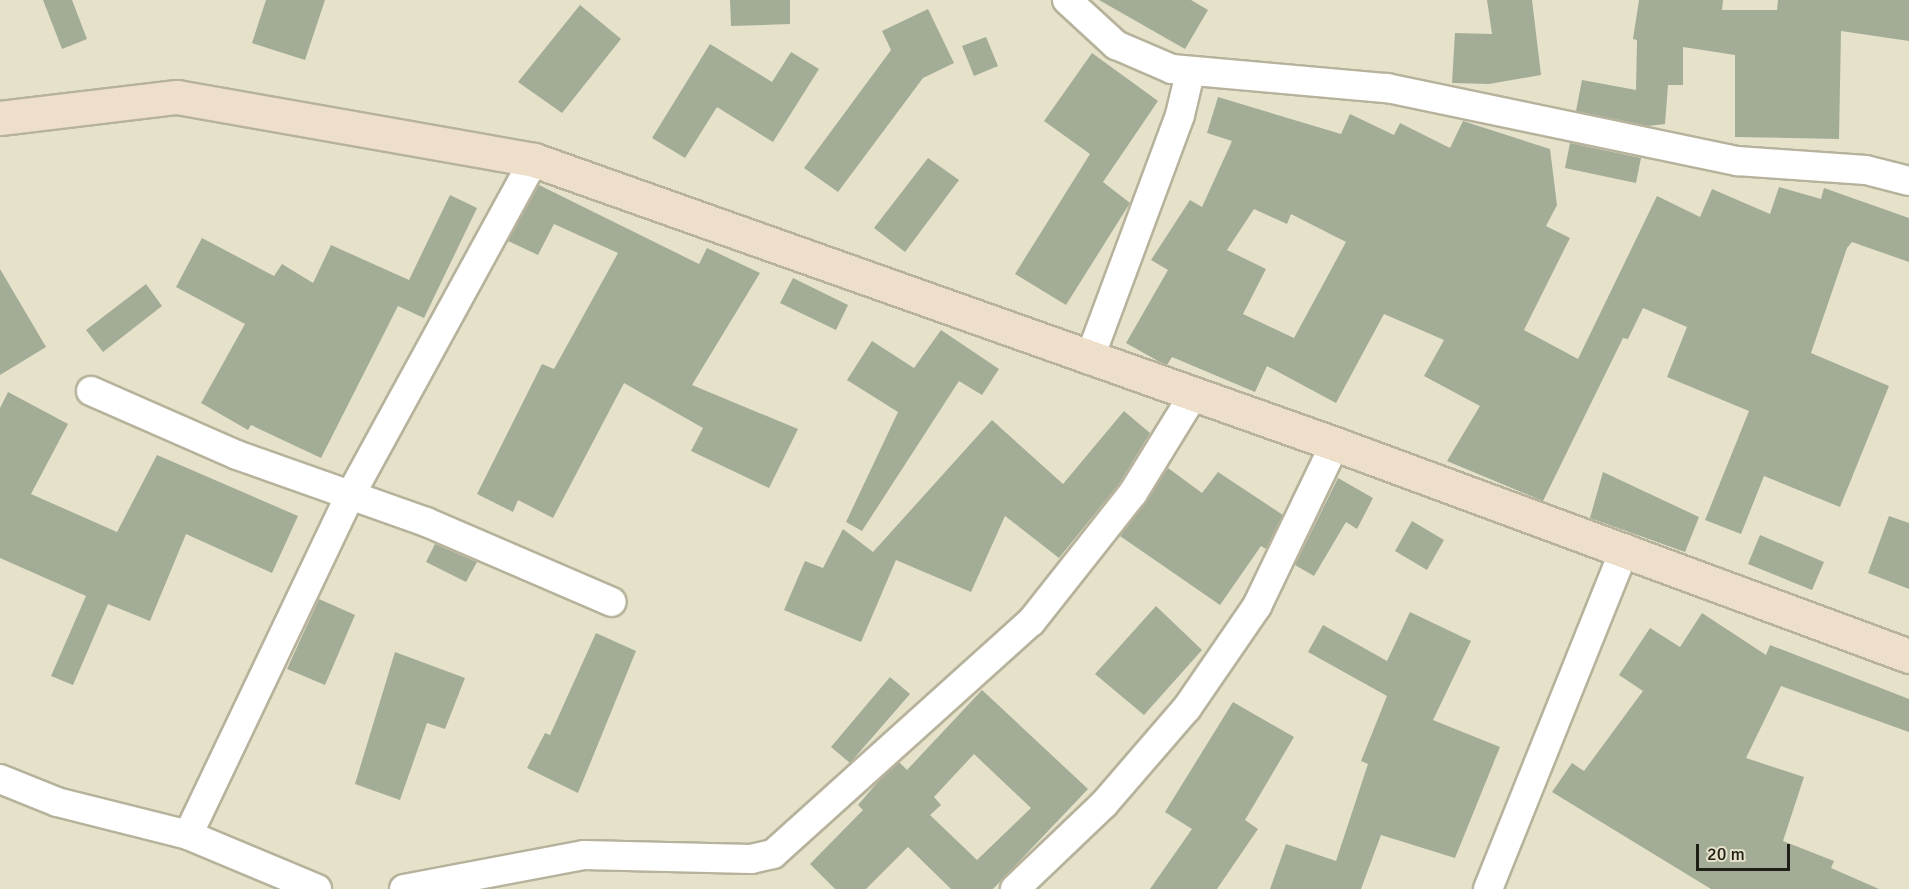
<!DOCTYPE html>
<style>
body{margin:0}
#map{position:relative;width:1909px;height:889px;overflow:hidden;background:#e6e2ca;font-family:Signika,sans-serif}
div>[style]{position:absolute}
.building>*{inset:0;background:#a3ac97}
.roads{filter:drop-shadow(2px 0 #b6b29b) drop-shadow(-2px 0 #b6b29b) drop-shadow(0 2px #b6b29b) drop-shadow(0 -2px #b6b29b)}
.street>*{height:28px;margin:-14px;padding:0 14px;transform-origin:14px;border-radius:14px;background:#fff}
.secondary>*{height:33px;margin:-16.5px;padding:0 16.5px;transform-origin:16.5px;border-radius:16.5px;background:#eedfca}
span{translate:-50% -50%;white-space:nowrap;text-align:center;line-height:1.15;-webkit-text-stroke:4.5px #e6e2ca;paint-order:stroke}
.scale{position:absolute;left:1696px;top:844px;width:94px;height:27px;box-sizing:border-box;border:3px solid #201f16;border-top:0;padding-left:8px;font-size:18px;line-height:21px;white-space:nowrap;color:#201f16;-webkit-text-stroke:4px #e6e2ca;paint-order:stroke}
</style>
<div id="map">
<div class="building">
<i style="clip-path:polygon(43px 0,72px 0,87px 39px,62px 49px)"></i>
<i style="clip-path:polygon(266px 0,325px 0,305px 60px,252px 43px)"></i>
<i style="clip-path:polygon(730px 0,790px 0,790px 24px,731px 26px)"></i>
<i style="clip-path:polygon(1099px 0,1191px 0,1208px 10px,1185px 49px)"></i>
<i style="clip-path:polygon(1487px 0,1532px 0,1541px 75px,1489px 84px,1452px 83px,1455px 33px,1492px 34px)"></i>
<i style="clip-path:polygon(1639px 0,1723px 0,1722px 10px,1777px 10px,1778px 0,1909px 0,1909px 41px,1841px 31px,1839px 139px,1735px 137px,1735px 55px,1683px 47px,1683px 85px,1668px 85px,1665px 124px,1648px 126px,1576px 111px,1582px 80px,1636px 90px,1637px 40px,1633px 39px)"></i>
<i style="clip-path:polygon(580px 5px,621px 39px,562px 113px,518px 82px)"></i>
<i style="clip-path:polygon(928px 9px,954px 63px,923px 78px,838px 192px,804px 168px,891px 50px,882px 31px)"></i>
<i style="clip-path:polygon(986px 37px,998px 66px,974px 76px,962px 46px)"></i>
<i style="clip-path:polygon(710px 44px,772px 82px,791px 52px,819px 69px,773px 142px,717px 107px,685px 158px,652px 138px)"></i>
<i style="clip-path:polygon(1092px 53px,1158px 101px,1103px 182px,1130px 203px,1066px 305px,1015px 274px,1090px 154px,1044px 121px)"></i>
<i style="clip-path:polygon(evenodd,1218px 97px,1341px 134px,1350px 114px,1394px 135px,1400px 123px,1450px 148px,1463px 121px,1550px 149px,1557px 205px,1546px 226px,1570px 238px,1524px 330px,1578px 359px,1657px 196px,1700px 217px,1712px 189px,1770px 214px,1779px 187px,1821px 199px,1824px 188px,1909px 218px,1909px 262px,1852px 242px,1847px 248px,1811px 353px,1889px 386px,1840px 507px,1764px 476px,1741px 534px,1705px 520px,1749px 411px,1667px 377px,1687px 327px,1643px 308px,1628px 339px,1623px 338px,1543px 501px,1447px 461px,1480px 406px,1424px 376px,1444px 340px,1384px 314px,1336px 403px,1267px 366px,1255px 392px,1172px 357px,1167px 365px,1158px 361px,1126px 343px,1168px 270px,1151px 260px,1190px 200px,1202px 207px,1232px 141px,1207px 133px,1218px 97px,1254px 209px,1287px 224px,1291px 214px,1346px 242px,1294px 338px,1243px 314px,1266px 269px,1227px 250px,1254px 209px)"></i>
<i style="clip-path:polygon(1570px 143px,1641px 158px,1636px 183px,1565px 168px)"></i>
<i style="clip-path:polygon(928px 158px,959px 180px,905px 252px,874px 228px)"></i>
<i style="clip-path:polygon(539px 185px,699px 264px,707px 248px,760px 273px,692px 385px,798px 429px,769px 488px,691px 451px,703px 428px,624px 383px,553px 518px,518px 500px,513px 512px,477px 494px,542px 364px,554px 369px,618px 253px,554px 224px,538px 255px,508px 241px)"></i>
<i style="clip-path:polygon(450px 195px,477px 208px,424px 318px,398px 306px,321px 458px,251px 425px,248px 430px,201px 403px,245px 324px,176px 287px,202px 238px,274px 276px,282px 264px,313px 283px,331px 245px,409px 280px)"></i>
<i style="clip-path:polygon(0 269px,46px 347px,0 375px)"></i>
<i style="clip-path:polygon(793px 278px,848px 305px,836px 330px,780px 303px)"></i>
<i style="clip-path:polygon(146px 284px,162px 306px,103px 352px,86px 330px)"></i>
<i style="clip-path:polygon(941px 330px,999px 369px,982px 395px,959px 381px,862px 531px,846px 522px,898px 412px,847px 380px,872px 341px,914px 368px)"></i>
<i style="clip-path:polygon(8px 392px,68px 424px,31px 494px,117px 532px,157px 455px,298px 516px,272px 573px,186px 534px,150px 621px,108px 604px,73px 685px,51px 676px,86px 596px,0 558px,0 408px)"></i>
<i style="clip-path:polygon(1124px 411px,1150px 433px,1119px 484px,1059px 558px,1005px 516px,971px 592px,896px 560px,861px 642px,784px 610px,805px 561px,823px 568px,843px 529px,873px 552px,992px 420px,1063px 484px)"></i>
<i style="clip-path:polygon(1168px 468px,1202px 493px,1218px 472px,1283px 515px,1266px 549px,1261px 546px,1220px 605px,1120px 536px)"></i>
<i style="clip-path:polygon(1603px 472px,1699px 517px,1685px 552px,1590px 518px)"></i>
<i style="clip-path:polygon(1338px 478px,1373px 498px,1357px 529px,1346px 522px,1314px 576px,1295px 565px)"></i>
<i style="clip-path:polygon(1889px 516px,1909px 523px,1909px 589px,1868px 573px)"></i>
<i style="clip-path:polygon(1412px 521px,1444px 540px,1427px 570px,1395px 551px)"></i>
<i style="clip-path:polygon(1760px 535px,1824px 562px,1812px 590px,1748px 564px)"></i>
<i style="clip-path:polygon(435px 544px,477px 562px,466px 582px,426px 562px)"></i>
<i style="clip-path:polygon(319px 599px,355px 615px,325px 685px,287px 669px)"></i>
<i style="clip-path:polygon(1156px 606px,1202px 650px,1144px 715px,1095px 674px)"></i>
<i style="clip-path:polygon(1410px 612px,1471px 641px,1433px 720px,1500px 747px,1455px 858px,1381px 835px,1361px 889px,1270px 889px,1286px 844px,1336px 861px,1368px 764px,1361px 761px,1387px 696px,1308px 652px,1323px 625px,1387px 661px)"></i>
<i style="clip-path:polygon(1702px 613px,1766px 655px,1770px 645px,1909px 699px,1909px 732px,1781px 686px,1746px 758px,1804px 777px,1783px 841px,1834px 861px,1831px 868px,1879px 889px,1711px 889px,1552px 792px,1572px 763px,1584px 771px,1643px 691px,1619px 675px,1650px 628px,1680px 647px)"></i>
<i style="clip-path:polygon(596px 633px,636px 651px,578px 793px,527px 768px,545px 733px,550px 735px)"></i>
<i style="clip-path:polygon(395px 652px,465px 678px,445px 729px,427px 723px,400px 800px,355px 784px)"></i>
<i style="clip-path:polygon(890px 677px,910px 694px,850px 763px,831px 747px)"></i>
<i style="clip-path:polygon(evenodd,982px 690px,1088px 789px,993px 889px,951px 889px,908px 847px,866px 889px,835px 889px,810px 864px,863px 810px,858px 805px,876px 784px,899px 762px,907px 770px,982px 690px,974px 754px,1031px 808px,977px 860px,930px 815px,941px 805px,934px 797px,974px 754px)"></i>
<i style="clip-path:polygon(1233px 702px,1294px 737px,1245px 820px,1258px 829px,1217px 889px,1150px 889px,1192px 829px,1165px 812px)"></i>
</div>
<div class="roads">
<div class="street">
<i style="left:1067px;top:0;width:67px;rotate:42.6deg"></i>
<i style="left:1116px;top:45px;width:61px;rotate:23.2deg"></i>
<i style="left:1172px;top:69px;width:216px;rotate:5.1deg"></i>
<i style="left:1387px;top:88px;width:358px;rotate:11.8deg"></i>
<i style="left:1737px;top:161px;width:129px;rotate:4deg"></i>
<i style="left:1866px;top:170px;width:44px;rotate:14.3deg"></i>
<i style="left:1089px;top:360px;width:261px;rotate:-69.6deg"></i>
<i style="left:1180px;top:115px;width:43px;rotate:-76.6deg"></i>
<i style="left:91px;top:391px;width:159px;rotate:23.7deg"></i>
<i style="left:237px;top:455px;width:201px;rotate:19.5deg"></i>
<i style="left:426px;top:522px;width:202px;rotate:23.3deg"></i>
<i style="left:0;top:779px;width:61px;rotate:22deg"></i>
<i style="left:57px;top:802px;width:135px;rotate:14.1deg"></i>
<i style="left:188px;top:835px;width:378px;rotate:-64.5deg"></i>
<i style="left:351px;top:494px;width:381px;rotate:-61.3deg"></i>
<i style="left:188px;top:835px;width:140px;rotate:22.7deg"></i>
<i style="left:404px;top:889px;width:183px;rotate:-10.7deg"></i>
<i style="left:584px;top:855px;width:167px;rotate:1.4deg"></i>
<i style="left:751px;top:859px;width:23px;rotate:-13deg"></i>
<i style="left:773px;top:854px;width:347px;rotate:-42deg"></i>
<i style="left:1031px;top:622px;width:164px;rotate:-51.7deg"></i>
<i style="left:1133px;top:493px;width:113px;rotate:-58.4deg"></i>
<i style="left:1015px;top:889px;width:123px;rotate:-43.7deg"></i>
<i style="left:1104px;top:804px;width:127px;rotate:-49.2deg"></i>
<i style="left:1187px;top:708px;width:124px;rotate:-55.5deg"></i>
<i style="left:1257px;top:606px;width:180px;rotate:-64.3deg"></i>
<i style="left:1488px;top:889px;width:367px;rotate:-68.1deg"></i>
</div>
<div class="secondary">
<i style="left:0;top:118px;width:178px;rotate:-6.8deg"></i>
<i style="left:177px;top:97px;width:363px;rotate:10deg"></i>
<i style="left:534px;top:160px;width:850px;rotate:19.52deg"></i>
<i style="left:1335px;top:444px;width:612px;rotate:20.27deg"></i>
</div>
</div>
<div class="scale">20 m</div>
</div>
